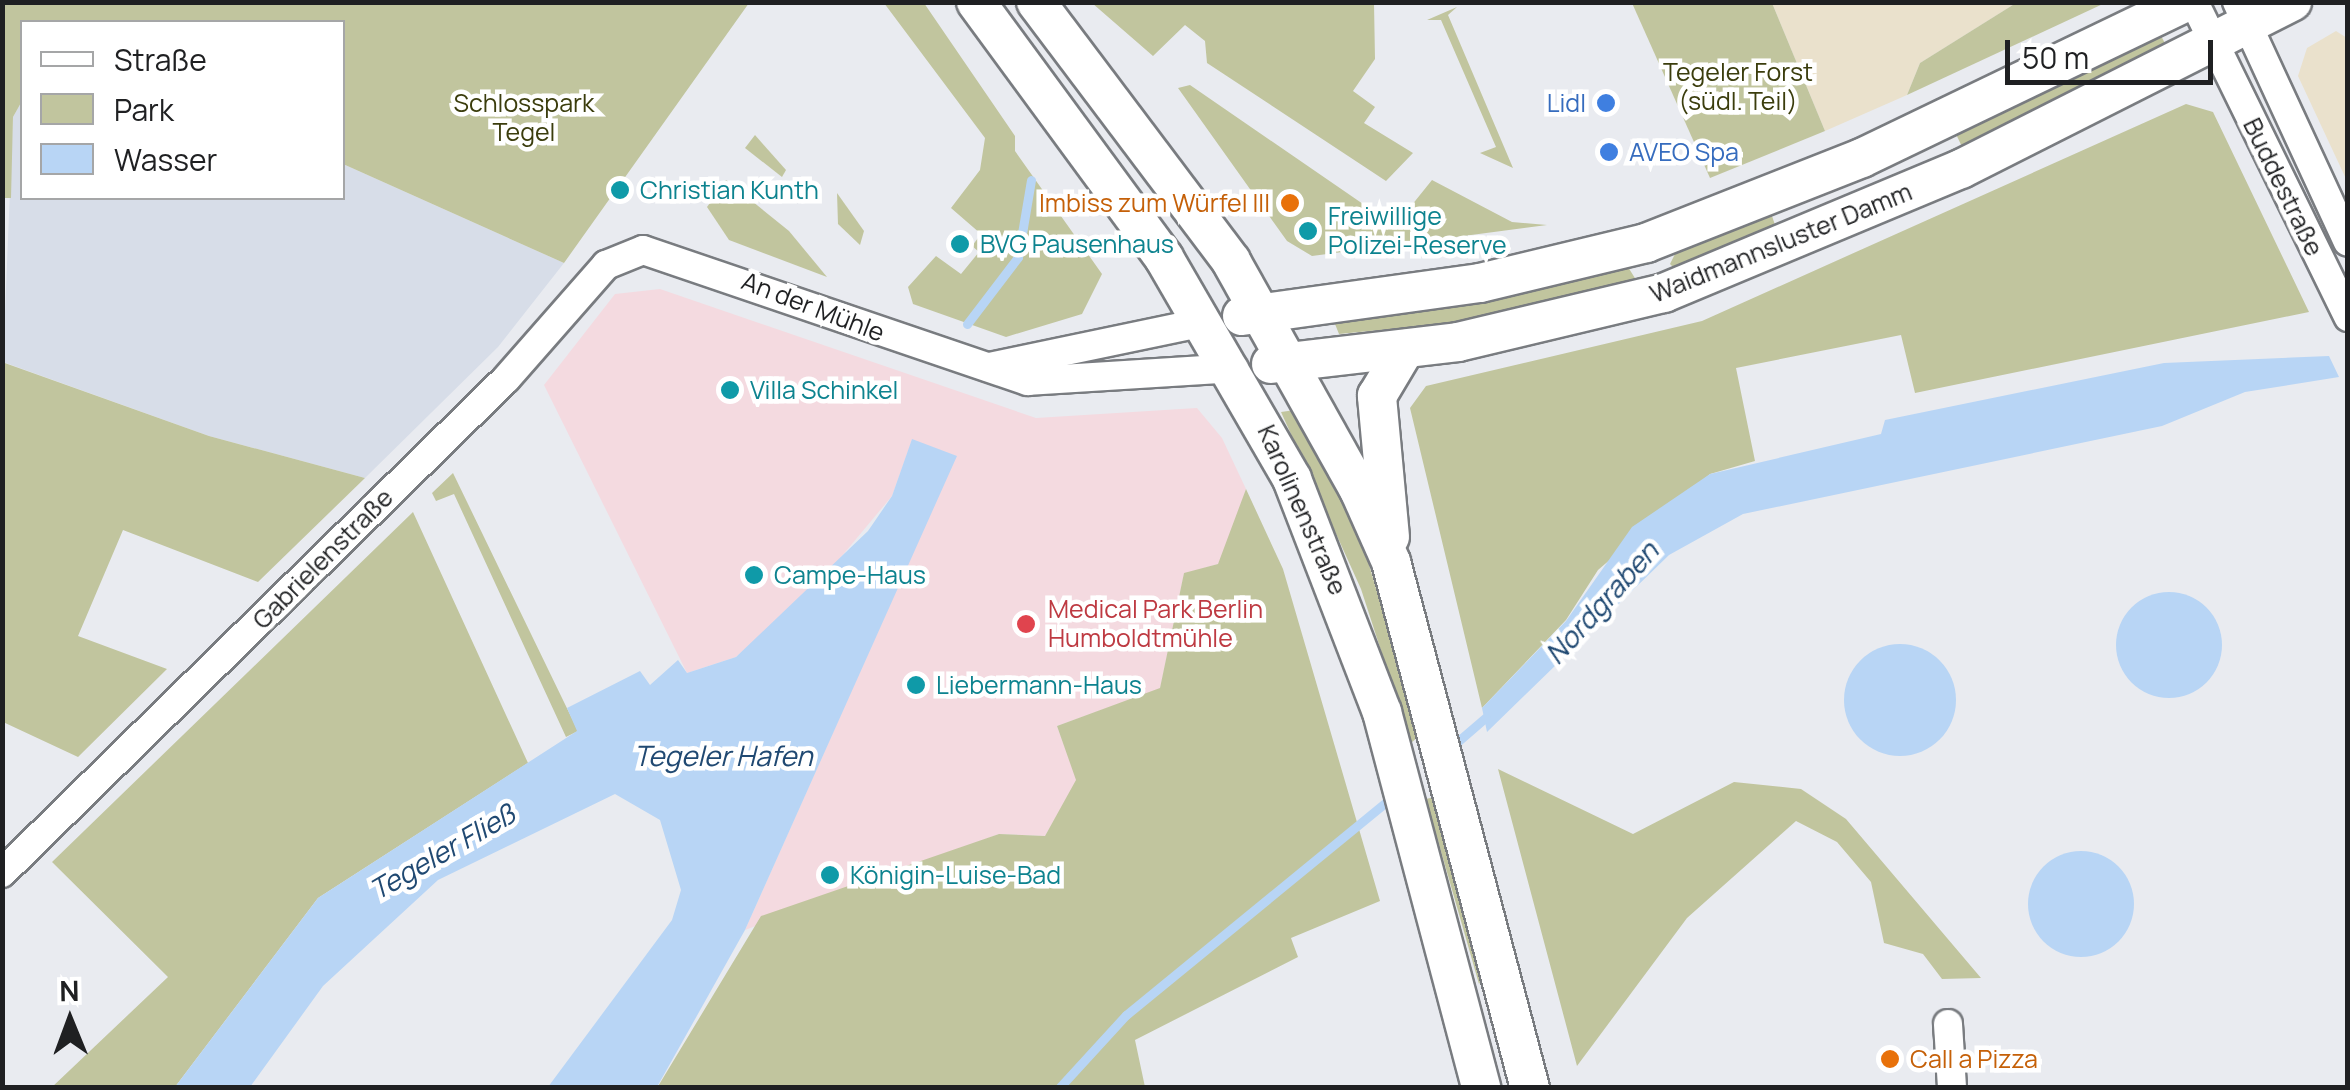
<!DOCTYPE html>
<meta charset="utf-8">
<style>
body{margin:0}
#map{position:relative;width:2350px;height:1090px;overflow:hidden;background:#e9ebf0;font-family:Manrope,sans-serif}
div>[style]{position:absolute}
.commercial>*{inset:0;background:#eae1cc}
.built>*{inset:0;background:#d7dde8}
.medical>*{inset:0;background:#f4dae0}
.green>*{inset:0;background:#c1c59e}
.water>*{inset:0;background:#b8d5f5}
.round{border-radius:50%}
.stream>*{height:9px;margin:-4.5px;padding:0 4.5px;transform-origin:4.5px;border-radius:4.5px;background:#b8d5f5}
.roads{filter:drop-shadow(2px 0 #797c80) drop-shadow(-2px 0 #797c80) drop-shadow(0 2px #797c80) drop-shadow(0 -2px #797c80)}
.street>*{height:28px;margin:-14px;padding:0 14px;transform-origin:14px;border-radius:14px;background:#fff}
.secondary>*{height:38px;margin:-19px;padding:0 19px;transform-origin:19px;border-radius:19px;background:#fff}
.dots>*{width:28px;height:28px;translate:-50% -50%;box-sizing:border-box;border:5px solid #fff;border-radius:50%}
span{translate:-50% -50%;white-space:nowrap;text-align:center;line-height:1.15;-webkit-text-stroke:9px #fff;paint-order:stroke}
.park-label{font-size:25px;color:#3b3d0d}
.shop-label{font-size:25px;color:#366cbe}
.right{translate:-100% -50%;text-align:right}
.left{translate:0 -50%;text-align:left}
.street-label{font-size:25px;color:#1f2022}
.culture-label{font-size:25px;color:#0d838f}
.food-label{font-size:25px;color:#c56008}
.health-label{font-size:25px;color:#be3a42}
.water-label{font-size:28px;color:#204972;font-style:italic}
.frame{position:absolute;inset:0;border:5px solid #1f2022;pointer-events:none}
.legend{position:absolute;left:20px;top:20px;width:325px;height:180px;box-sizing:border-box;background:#fff;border:2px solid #a5a6a7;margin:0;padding:12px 18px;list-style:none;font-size:30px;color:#1f2022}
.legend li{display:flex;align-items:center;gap:20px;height:50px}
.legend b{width:50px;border:2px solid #a5a6a7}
.north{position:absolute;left:20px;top:970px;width:100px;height:100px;-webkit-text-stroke:8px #fff;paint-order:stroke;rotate:359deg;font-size:28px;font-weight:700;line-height:40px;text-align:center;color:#1f2022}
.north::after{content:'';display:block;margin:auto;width:35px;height:45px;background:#1f2022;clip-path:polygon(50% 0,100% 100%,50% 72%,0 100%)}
.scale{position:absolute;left:2005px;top:40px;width:208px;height:45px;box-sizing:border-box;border:5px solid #1f2022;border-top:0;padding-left:12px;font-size:30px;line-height:35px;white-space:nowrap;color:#1f2022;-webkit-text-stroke:8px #fff;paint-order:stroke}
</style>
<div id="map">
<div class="commercial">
<i style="clip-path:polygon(1772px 3px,2016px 3px,1920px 63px,1907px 95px,1825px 131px)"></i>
<i style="clip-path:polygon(2336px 31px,2347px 38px,2347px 181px,2298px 76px,2307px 48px)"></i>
</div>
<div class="built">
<i style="clip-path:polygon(22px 101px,22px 198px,342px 198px,343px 164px,564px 263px,498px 347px,365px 478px,209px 436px,3px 362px,13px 117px)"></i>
</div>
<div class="medical">
<i style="clip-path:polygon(660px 289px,1036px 418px,1197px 408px,1222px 438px,1246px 489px,1229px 546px,1218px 564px,1184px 574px,1160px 689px,1057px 726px,1077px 780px,1045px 836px,999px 834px,745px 930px,956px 456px,912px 440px,892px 496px,826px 575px,736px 657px,687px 673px,544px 385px,615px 294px)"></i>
</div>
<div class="green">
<i style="clip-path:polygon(3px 2px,749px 2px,749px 3px,564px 263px,343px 164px,342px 22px,22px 22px,22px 101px,13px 117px,11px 198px,3px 198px)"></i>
<i style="clip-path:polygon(884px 3px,924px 3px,1015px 136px,1015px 151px,1102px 274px,1082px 314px,1006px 337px,913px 304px,908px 287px,936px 256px,961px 274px,979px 252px,972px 246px,981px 234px,951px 208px,980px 170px,985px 138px)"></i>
<i style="clip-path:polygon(1092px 3px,1374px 3px,1375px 59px,1353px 91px,1375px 107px,1364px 123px,1413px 153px,1386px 181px,1207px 63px,1205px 41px,1185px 25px,1153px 56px)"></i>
<i style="clip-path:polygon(1632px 3px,1772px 3px,1825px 131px,1710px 178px)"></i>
<i style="clip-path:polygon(2016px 3px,2105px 3px,1907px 95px,1920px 63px)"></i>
<i style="clip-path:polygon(1457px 7px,1448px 15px,1513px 168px,1480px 153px,1496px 147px,1441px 20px,1427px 20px)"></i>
<i style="clip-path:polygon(2159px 32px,2169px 51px,1964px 151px,1955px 132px)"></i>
<i style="clip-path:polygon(1190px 85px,1395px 226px,1432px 180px,1512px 222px,1547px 225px,1312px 256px,1287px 241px,1178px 88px)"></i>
<i style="clip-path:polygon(2186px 104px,2213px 112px,2309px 312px,1915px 393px,1901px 335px,1736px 368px,1755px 461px,1710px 474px,1598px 570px,1566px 620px,1482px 708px,1410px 408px,1426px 386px,1702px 321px)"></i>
<i style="clip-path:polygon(755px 135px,786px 170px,782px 177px,745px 148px)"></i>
<i style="clip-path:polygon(726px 180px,789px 231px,827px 277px,729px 240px,707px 207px)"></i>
<i style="clip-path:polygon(837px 193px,864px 231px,860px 245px,838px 224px)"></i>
<i style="clip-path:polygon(1771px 213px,1775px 225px,1766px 233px,1676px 270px,1670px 264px,1677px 250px)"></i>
<i style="clip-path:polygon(1628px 267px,1638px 283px,1512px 317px,1339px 334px,1333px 319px,1485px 300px)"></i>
<i style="clip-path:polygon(2px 362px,209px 436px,365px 478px,258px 582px,123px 530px,78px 636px,167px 669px,78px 757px,3px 722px)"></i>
<i style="clip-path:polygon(1302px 409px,1356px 520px,1419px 736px,1411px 743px,1361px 589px,1281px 412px)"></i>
<i style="clip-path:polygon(453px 473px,578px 731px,566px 737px,454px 494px,436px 501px,432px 493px)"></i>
<i style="clip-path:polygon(1246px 489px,1283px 569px,1380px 901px,1291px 938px,1298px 957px,1135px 1040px,1145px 1087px,657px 1088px,761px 916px,999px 834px,1045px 836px,1076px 780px,1057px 726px,1160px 688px,1184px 573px,1218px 564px)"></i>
<i style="clip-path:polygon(413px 512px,528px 763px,318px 898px,175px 1087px,51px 1088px,168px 977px,52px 862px)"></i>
<i style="clip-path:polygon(1498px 769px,1633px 834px,1734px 782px,1801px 789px,1846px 819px,1981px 978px,1942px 979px,1923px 954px,1884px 943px,1871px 882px,1837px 842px,1796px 821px,1687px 918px,1577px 1066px)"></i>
<i style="clip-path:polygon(1434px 797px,1482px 979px,1479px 984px,1426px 799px)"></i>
</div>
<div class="water">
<i style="clip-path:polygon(2329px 356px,2339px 377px,2245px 392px,2162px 426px,1743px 514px,1669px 555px,1487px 732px,1482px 708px,1566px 621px,1632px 527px,1710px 474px,1881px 434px,1885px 420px,2164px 363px)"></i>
<i style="clip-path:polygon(912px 439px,957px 456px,745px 930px,657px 1087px,548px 1087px,672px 920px,681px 890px,660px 820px,615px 794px,438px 880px,323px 986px,250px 1087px,175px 1087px,318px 898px,577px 731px,567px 708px,640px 671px,650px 685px,678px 660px,687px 673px,736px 657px,868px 531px,892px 496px)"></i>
<i class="round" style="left:2116px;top:592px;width:106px;height:106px"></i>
<i class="round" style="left:1844px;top:644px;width:112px;height:112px"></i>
<i class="round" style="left:2028px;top:851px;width:106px;height:106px"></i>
</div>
<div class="stream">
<i style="left:967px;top:324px;width:84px;rotate:-52.7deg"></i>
<i style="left:1018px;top:257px;width:78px;rotate:-80.4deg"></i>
<i style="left:1449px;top:749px;width:48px;rotate:-40.7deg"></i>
<i style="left:1059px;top:1088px;width:99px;rotate:-47.5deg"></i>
<i style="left:1126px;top:1015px;width:348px;rotate:-39.3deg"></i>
</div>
<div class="roads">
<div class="street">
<i style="left:2194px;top:2px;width:351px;rotate:63.9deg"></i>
<i style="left:2237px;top:2px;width:264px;rotate:65.2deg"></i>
<i style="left:989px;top:367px;width:221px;rotate:-11.8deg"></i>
<i style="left:2px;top:873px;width:706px;rotate:-44.43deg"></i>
<i style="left:506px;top:379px;width:152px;rotate:-48.7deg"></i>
<i style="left:606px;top:265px;width:40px;rotate:-22deg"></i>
<i style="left:643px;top:250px;width:407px;rotate:18.8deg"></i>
<i style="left:1028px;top:381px;width:206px;rotate:-3.6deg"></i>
<i style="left:1948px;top:1024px;width:64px;rotate:86.4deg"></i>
</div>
<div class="secondary">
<i style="left:976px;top:2px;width:318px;rotate:53.7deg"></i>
<i style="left:1164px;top:258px;width:255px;rotate:59.9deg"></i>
<i style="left:1292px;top:479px;width:250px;rotate:68.9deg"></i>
<i style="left:1382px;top:712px;width:389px;rotate:75.2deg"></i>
<i style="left:1036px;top:2px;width:324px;rotate:53deg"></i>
<i style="left:1231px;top:261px;width:262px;rotate:60.8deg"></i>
<i style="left:1359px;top:490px;width:79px;rotate:66deg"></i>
<i style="left:1391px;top:562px;width:544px;rotate:75.2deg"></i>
<i style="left:1242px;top:316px;width:240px;rotate:-7.9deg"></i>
<i style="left:1480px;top:283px;width:171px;rotate:-13.5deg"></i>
<i style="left:1646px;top:243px;width:232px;rotate:-21.5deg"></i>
<i style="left:1862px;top:158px;width:360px;rotate:-25.7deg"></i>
<i style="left:1271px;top:364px;width:188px;rotate:-6.7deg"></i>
<i style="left:1458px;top:342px;width:212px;rotate:-13.4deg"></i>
<i style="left:1664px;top:293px;width:322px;rotate:-22.7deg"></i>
<i style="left:1961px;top:169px;width:371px;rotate:-26.8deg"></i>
<i style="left:1390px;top:537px;width:142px;rotate:-95.3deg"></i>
<i style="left:1377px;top:396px;width:55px;rotate:-59.2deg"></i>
</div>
</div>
<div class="dots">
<i style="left:1606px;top:103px;background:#3f7fe0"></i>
<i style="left:1609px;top:152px;background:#3f7fe0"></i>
<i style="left:620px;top:190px;background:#0f9aa8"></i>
<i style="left:1290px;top:203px;background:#e8710a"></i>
<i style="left:1308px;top:231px;background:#0f9aa8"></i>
<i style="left:960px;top:244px;background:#0f9aa8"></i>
<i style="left:730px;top:390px;background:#0f9aa8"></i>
<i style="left:754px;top:575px;background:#0f9aa8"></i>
<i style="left:1026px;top:624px;background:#e0444e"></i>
<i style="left:916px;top:685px;background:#0f9aa8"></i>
<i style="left:830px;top:875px;background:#0f9aa8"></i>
<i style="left:1890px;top:1059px;background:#e8710a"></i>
</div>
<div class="park-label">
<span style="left:1738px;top:87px">Tegeler Forst<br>(südl. Teil)</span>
<span style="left:524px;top:118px">Schlosspark<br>Tegel</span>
</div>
<div class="shop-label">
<span class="right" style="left:1586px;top:103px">Lidl</span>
<span class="left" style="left:1629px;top:152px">AVEO Spa</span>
</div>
<div class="street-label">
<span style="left:2283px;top:187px;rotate:64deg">Buddestraße</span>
<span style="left:1781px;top:243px;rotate:-22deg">Waidmannsluster Damm</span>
<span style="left:813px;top:307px;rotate:21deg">An der Mühle</span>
<span style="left:1302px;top:510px;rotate:66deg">Karolinenstraße</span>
<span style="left:323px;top:559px;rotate:-45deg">Gabrielenstraße</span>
</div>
<div class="culture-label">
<span class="left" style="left:640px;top:190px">Christian Kunth</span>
<span class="left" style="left:1328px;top:231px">Freiwillige<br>Polizei-Reserve</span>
<span class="left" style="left:980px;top:244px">BVG Pausenhaus</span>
<span class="left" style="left:750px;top:390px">Villa Schinkel</span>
<span class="left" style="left:774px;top:575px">Campe-Haus</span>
<span class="left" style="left:936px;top:685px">Liebermann-Haus</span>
<span class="left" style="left:850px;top:875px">Königin-Luise-Bad</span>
</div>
<div class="food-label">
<span class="right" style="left:1270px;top:203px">Imbiss zum Würfel III</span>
<span class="left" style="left:1910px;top:1059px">Call a Pizza</span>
</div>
<div class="health-label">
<span class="left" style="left:1048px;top:624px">Medical Park Berlin<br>Humboldtmühle</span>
</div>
<div class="water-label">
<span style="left:1601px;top:602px;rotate:-48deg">Nordgraben</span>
<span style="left:723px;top:755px">Tegeler Hafen</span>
<span style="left:442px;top:851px;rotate:-30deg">Tegeler Fließ</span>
</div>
<div class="frame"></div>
<ul class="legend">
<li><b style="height:12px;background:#fff"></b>Straße</li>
<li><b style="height:28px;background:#c1c59e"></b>Park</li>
<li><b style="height:28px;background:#b8d5f5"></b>Wasser</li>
</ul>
<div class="north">N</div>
<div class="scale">50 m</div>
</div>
